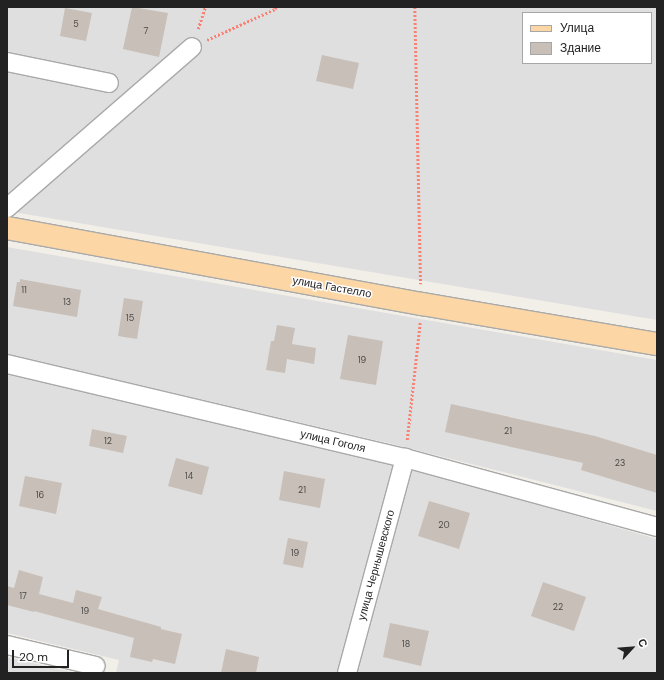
<!DOCTYPE html>
<meta charset="utf-8">
<style>
body{margin:0}
#map{position:relative;width:664px;height:680px;overflow:hidden;background:#f2efe9;font-family:"DM Sans",sans-serif}
div>[style]{position:absolute}
.residential>*{inset:0;background:#e0dfdf}
.building>*{inset:0;background:#c7bfb8}
.path>*{height:2.5px;margin-top:-1.25px;transform-origin:0;background:repeating-linear-gradient(90deg,#fa8072 0 2px,transparent 0 4px)}
.roads{filter:drop-shadow(1px 0 #a9a9a9) drop-shadow(-1px 0 #a9a9a9) drop-shadow(0 1px #a9a9a9) drop-shadow(0 -1px #a9a9a9)}
.minor>*{height:18px;margin:-9px;padding:0 9px;transform-origin:9px;border-radius:9px;background:#fff}
.major>*{height:22px;margin:-11px;padding:0 11px;transform-origin:11px;border-radius:11px;background:#fcd6a4}
span{translate:-50% -50%;white-space:nowrap;text-align:center;line-height:1.15;-webkit-text-stroke:3px #fff;paint-order:stroke}
.number-label{font-size:9px;color:#4b4948}
.number-label span{-webkit-text-stroke-width:0}
.street-label{font-size:11px;color:#222}
.frame{position:absolute;inset:0;border:8px solid #222;pointer-events:none}
.legend{position:absolute;left:522px;top:12px;width:130px;height:52px;box-sizing:border-box;background:#fff;border:1px solid #a7a7a7;margin:0;padding:5px 7px;list-style:none;font-size:12px;color:#222}
.legend li{display:flex;align-items:center;gap:8px;height:20px}
.legend b{width:20px;border:1px solid #a7a7a7}
.north{position:absolute;left:612px;top:628px;width:40px;height:40px;-webkit-text-stroke:3px #fff;paint-order:stroke;rotate:64deg;font-size:11px;font-weight:700;line-height:16px;text-align:center;color:#222}
.north::after{content:'';display:block;margin:auto;width:14px;height:18px;background:#222;clip-path:polygon(50% 0,100% 100%,50% 72%,0 100%)}
.scale{position:absolute;left:12px;top:650px;width:57px;height:18px;box-sizing:border-box;border:2px solid #222;border-top:0;padding-left:5px;font-size:12px;line-height:14px;white-space:nowrap;color:#222;-webkit-text-stroke:3px #fff;paint-order:stroke}
</style>
<div id="map">
<div class="residential">
<i style="clip-path:polygon(evenodd,7px 7px,657px 7px,657px 320px,7px 211px,7px 7px,523px 13px,651px 13px,651px 63px,523px 63px,523px 13px)"></i>
<i style="clip-path:polygon(7px 247px,657px 360px,657px 511px,388px 443px,7px 354px)"></i>
<i style="clip-path:polygon(7px 371px,398px 463px,340px 673px,116px 673px,119px 660px,7px 633px)"></i>
<i style="clip-path:polygon(410px 468px,657px 539px,657px 673px,354px 673px)"></i>
<i style="clip-path:polygon(7px 657px,75px 673px,7px 673px)"></i>
</div>
<div class="building">
<i style="clip-path:polygon(132px 7px,168px 13px,159px 57px,123px 49px)"></i>
<i style="clip-path:polygon(65px 8px,92px 13px,86px 41px,60px 36px)"></i>
<i style="clip-path:polygon(322px 55px,359px 63px,353px 89px,316px 81px)"></i>
<i style="clip-path:polygon(20px 279px,81px 290px,77px 317px,13px 306px,17px 282px,20px 282px)"></i>
<i style="clip-path:polygon(124px 298px,143px 301px,137px 339px,118px 336px)"></i>
<i style="clip-path:polygon(277px 325px,295px 328px,292px 344px,316px 348px,314px 364px,287px 359px,285px 373px,266px 370px,271px 341px,274px 341px)"></i>
<i style="clip-path:polygon(348px 335px,383px 341px,376px 385px,340px 379px)"></i>
<i style="clip-path:polygon(451px 404px,595px 436px,657px 455px,657px 493px,581px 470px,583px 463px,445px 432px)"></i>
<i style="clip-path:polygon(92px 429px,127px 436px,123px 453px,89px 446px)"></i>
<i style="clip-path:polygon(176px 458px,209px 467px,202px 495px,168px 486px)"></i>
<i style="clip-path:polygon(284px 471px,325px 479px,320px 508px,279px 500px)"></i>
<i style="clip-path:polygon(25px 476px,62px 483px,56px 514px,19px 506px)"></i>
<i style="clip-path:polygon(429px 501px,470px 513px,459px 549px,418px 536px)"></i>
<i style="clip-path:polygon(288px 538px,308px 542px,303px 568px,283px 564px)"></i>
<i style="clip-path:polygon(19px 570px,43px 577px,39px 594px,73px 603px,76px 590px,102px 597px,98px 609px,161px 627px,161px 629px,182px 634px,175px 664px,153px 659px,152px 662px,130px 657px,134px 638px,34px 611px,34px 612px,7px 605px,7px 586px,14px 588px)"></i>
<i style="clip-path:polygon(543px 582px,586px 597px,574px 631px,531px 616px)"></i>
<i style="clip-path:polygon(390px 623px,429px 631px,421px 666px,383px 657px)"></i>
<i style="clip-path:polygon(226px 649px,259px 657px,256px 673px,221px 673px)"></i>
</div>
<div class="path">
<i style="left:415px;top:7px;width:277px;rotate:88.8deg"></i>
<i style="left:198px;top:29px;width:23px;rotate:-72deg"></i>
<i style="left:207px;top:40px;width:75px;rotate:-24.5deg"></i>
<i style="left:275px;top:9px;width:2px;rotate:-63deg"></i>
<i style="left:407px;top:440px;width:118px;rotate:-83.7deg"></i>
</div>
<div class="roads">
<div class="minor">
<i style="left:7px;top:62px;width:104px;rotate:11.6deg"></i>
<i style="left:7px;top:208px;width:245px;rotate:-41deg"></i>
<i style="left:7px;top:364px;width:409px;rotate:13.3deg"></i>
<i style="left:405px;top:458px;width:261px;rotate:15.3deg"></i>
<i style="left:7px;top:645px;width:91px;rotate:13.3deg"></i>
<i style="left:347px;top:673px;width:223px;rotate:-74.9deg"></i>
</div>
<div class="major">
<i style="left:7px;top:228px;width:422px;rotate:10.4deg"></i>
<i style="left:422px;top:304px;width:238px;rotate:9.7deg"></i>
</div>
</div>
<div class="number-label">
<span style="left:76px;top:24px">5</span>
<span style="left:146px;top:31px">7</span>
<span style="left:24px;top:290px">11</span>
<span style="left:67px;top:302px">13</span>
<span style="left:130px;top:318px">15</span>
<span style="left:362px;top:360px">19</span>
<span style="left:508px;top:431px">21</span>
<span style="left:108px;top:441px">12</span>
<span style="left:620px;top:463px">23</span>
<span style="left:189px;top:476px">14</span>
<span style="left:302px;top:490px">21</span>
<span style="left:40px;top:495px">16</span>
<span style="left:444px;top:525px">20</span>
<span style="left:295px;top:553px">19</span>
<span style="left:23px;top:596px">17</span>
<span style="left:558px;top:607px">22</span>
<span style="left:85px;top:611px">19</span>
<span style="left:406px;top:644px">18</span>
</div>
<div class="street-label">
<span style="left:332px;top:287px;rotate:10deg">улица Гастелло</span>
<span style="left:333px;top:441px;rotate:13deg">улица Гоголя</span>
<span style="left:376px;top:565px;rotate:-75deg">улица Чернышевского</span>
</div>
<div class="frame"></div>
<ul class="legend">
<li><b style="height:5px;background:#fcd6a4"></b>Улица</li>
<li><b style="height:11px;background:#c7bfb8"></b>Здание</li>
</ul>
<div class="north">С</div>
<div class="scale">20 m</div>
</div>
